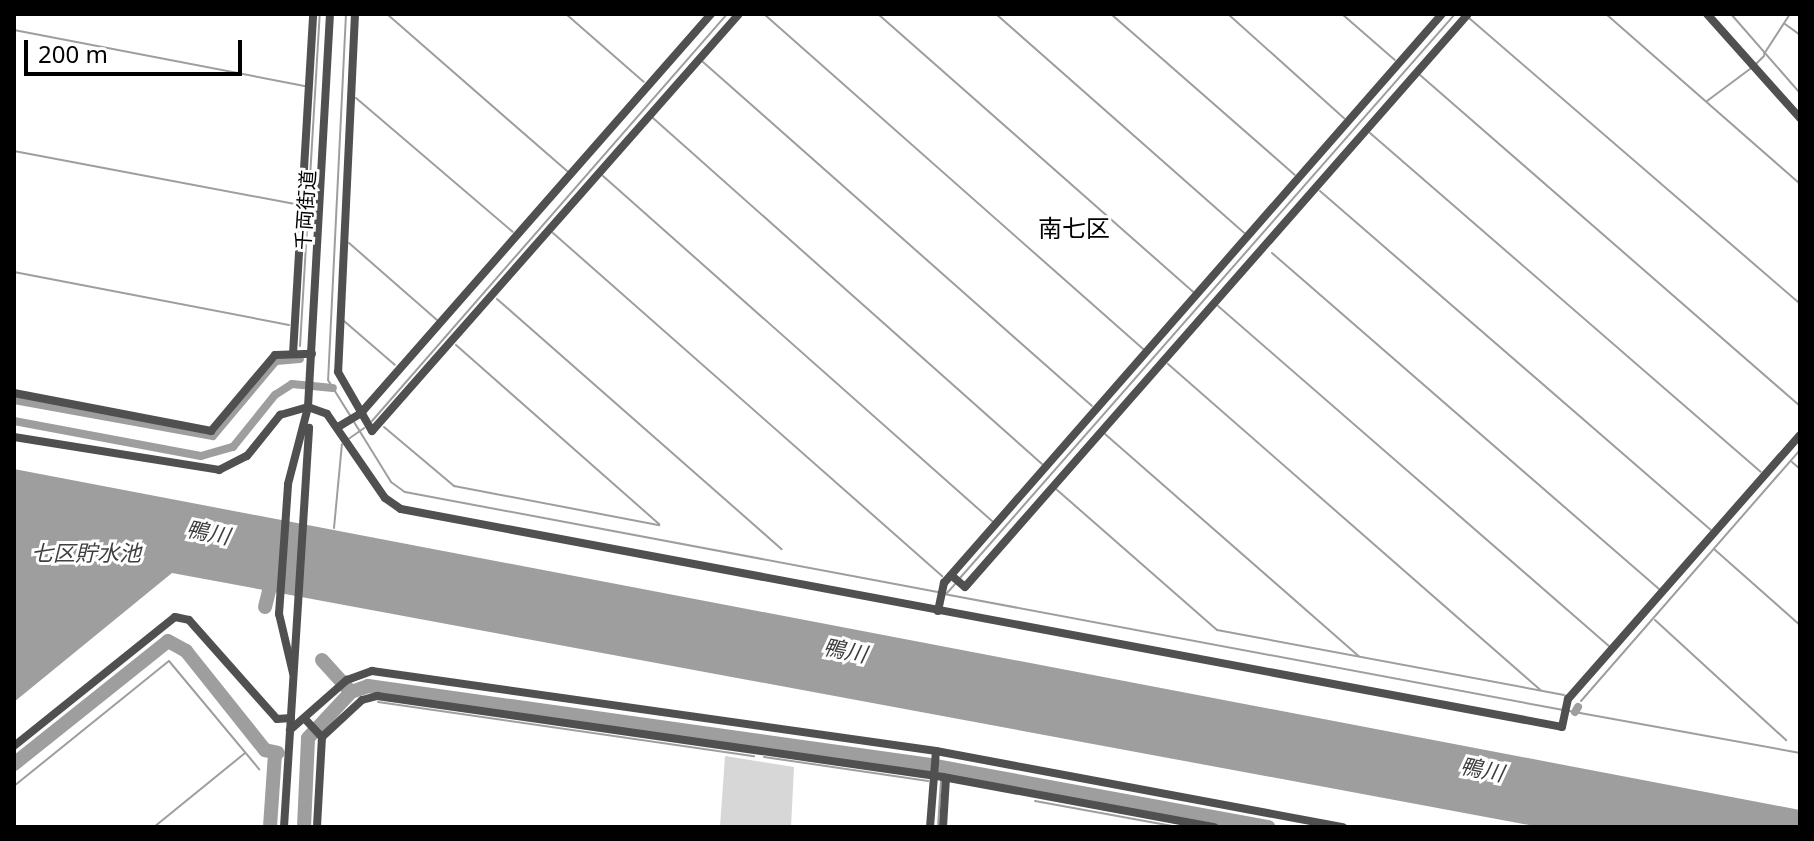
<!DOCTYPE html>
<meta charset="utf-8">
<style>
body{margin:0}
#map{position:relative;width:1814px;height:841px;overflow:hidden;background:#fff;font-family:"Noto Sans","Noto Sans JP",sans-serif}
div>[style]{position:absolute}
.green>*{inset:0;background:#d7d7d7}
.water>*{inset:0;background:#9e9e9e}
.stream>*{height:2px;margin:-1px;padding:0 1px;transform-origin:1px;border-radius:1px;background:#9e9e9e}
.canal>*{height:8px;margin:-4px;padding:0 4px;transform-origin:4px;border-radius:4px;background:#9e9e9e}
.river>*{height:14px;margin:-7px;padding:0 7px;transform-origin:7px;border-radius:7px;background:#9e9e9e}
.minor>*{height:8px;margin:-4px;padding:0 4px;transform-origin:4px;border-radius:4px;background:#505050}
span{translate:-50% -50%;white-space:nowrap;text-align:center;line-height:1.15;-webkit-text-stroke:6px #fff;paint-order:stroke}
.street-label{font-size:20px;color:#000}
.water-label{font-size:22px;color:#3f3f3f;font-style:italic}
.quarter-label{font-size:24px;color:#000}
.frame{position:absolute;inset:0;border:16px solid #000;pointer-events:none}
.scale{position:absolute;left:24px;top:40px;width:218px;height:36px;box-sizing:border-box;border:4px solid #000;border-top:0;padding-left:10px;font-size:24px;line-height:28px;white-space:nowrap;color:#000;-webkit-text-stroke:6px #fff;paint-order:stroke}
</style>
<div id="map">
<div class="green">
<i style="clip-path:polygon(725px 756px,794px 767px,791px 827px,720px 827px)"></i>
</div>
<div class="water">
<i style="clip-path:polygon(14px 469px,1800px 810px,1800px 827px,1540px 827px,172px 573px,14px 702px)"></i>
</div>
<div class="stream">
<i style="left:346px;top:14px;width:366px;rotate:92.8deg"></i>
<i style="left:328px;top:380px;width:44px;rotate:58.1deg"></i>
<i style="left:387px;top:14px;width:239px;rotate:41.1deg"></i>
<i style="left:566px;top:14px;width:103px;rotate:41.1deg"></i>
<i style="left:764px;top:14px;width:506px;rotate:41.47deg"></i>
<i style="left:878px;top:14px;width:420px;rotate:41.4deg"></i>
<i style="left:996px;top:14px;width:331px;rotate:41.4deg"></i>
<i style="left:1111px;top:14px;width:244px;rotate:41.2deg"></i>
<i style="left:1228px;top:14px;width:156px;rotate:41.9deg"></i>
<i style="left:1342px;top:14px;width:70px;rotate:41deg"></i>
<i style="left:1606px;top:14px;width:258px;rotate:41.2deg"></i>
<i style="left:1731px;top:14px;width:105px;rotate:48.9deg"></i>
<i style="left:1469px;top:18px;width:437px;rotate:40.8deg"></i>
<i style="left:1785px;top:24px;width:19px;rotate:36deg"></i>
<i style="left:14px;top:30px;width:297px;rotate:10.9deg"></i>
<i style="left:1764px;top:54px;width:48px;rotate:-57deg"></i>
<i style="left:703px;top:62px;width:519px;rotate:41.49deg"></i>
<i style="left:1755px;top:65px;width:13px;rotate:-45deg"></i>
<i style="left:1420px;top:75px;width:504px;rotate:41.06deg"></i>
<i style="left:356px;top:98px;width:206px;rotate:40.5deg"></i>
<i style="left:1707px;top:101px;width:54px;rotate:-36.7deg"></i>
<i style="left:653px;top:118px;width:521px;rotate:41.65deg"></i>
<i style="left:1370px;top:133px;width:517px;rotate:40.93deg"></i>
<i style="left:14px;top:151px;width:286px;rotate:10.7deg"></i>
<i style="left:603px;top:176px;width:520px;rotate:41.57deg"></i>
<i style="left:1320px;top:191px;width:517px;rotate:40.93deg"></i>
<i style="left:553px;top:233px;width:519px;rotate:41.4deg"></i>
<i style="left:349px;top:243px;width:117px;rotate:41.2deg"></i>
<i style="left:1272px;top:253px;width:513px;rotate:40.97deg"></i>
<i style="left:14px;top:272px;width:280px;rotate:10.9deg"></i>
<i style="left:497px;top:299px;width:379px;rotate:41.3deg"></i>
<i style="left:1218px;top:306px;width:518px;rotate:41.01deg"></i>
<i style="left:344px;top:321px;width:67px;rotate:40.8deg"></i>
<i style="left:456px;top:345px;width:271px;rotate:41.4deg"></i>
<i style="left:300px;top:346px;width:333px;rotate:-86.6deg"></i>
<i style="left:1168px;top:364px;width:495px;rotate:41.2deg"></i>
<i style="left:372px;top:421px;width:540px;rotate:-48.9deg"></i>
<i style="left:354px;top:422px;width:70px;rotate:58.3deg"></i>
<i style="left:391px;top:482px;width:17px;rotate:36deg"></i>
<i style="left:405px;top:492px;width:542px;rotate:10.63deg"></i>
<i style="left:384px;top:427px;width:92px;rotate:40.1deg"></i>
<i style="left:454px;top:486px;width:209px;rotate:10.8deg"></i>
<i style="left:1105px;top:434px;width:337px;rotate:41.2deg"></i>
<i style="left:347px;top:440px;width:21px;rotate:-35deg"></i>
<i style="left:1792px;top:462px;width:11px;rotate:41deg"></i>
<i style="left:1056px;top:489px;width:214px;rotate:41.2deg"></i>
<i style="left:1217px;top:630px;width:353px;rotate:10.6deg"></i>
<i style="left:334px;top:528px;width:84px;rotate:-84.6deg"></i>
<i style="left:1714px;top:549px;width:115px;rotate:41.5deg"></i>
<i style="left:960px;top:578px;width:750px;rotate:-48.73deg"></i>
<i style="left:947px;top:593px;width:13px;rotate:-48deg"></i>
<i style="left:944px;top:594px;width:630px;rotate:10.61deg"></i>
<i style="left:1655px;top:620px;width:178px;rotate:42.5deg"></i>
<i style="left:351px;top:692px;width:6px;rotate:39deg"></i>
<i style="left:1581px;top:701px;width:333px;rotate:-48.9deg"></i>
<i style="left:378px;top:702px;width:380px;rotate:8.2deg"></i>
<i style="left:1569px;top:711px;width:235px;rotate:10.3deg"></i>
<i style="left:764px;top:757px;width:166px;rotate:8.3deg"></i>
<i style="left:270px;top:770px;width:4px"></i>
<i style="left:941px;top:774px;width:7px;rotate:-90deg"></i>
<i style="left:14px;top:786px;width:199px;rotate:-38.9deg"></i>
<i style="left:169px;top:661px;width:141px;rotate:50.2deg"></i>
<i style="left:1035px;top:801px;width:145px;rotate:10.3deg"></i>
<i style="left:304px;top:825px;width:4px;rotate:14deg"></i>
<i style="left:154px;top:827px;width:117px;rotate:-39.1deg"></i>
<i style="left:321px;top:827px;width:8px"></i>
<i style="left:938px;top:827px;width:47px;rotate:-86.3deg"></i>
</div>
<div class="canal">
<i style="left:14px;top:400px;width:202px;rotate:10.3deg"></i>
<i style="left:213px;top:436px;width:98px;rotate:-50deg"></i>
<i style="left:276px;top:361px;width:24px;rotate:-5deg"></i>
<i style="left:14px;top:421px;width:190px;rotate:10.6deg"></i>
<i style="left:201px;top:456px;width:33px;rotate:-16deg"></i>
<i style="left:233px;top:447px;width:67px;rotate:-51.1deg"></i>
<i style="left:275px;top:395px;width:20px;rotate:-33deg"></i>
<i style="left:292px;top:384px;width:41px;rotate:5.6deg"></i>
<i style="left:1575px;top:712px;width:6px;rotate:-59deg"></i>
</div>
<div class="river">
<i style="left:265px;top:607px;width:32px;rotate:-76deg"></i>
<i style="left:322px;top:660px;width:43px;rotate:47.8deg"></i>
<i style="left:14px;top:764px;width:197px;rotate:-38.6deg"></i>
<i style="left:168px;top:641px;width:21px;rotate:29deg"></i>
<i style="left:186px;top:651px;width:127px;rotate:51.4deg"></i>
<i style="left:265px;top:750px;width:13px;rotate:13deg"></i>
<i style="left:270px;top:827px;width:74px;rotate:-86.1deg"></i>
<i style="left:304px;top:827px;width:89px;rotate:-87.4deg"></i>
<i style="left:308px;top:738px;width:63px;rotate:-46.9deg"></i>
<i style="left:351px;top:692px;width:18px;rotate:-19deg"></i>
<i style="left:368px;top:686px;width:568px;rotate:8deg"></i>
<i style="left:930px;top:765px;width:344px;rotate:10.4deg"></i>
</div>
<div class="minor">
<i style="left:355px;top:14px;width:358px;rotate:92.7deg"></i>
<i style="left:338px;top:372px;width:68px;rotate:60deg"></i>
<i style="left:372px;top:431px;width:555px;rotate:-48.65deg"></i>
<i style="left:1707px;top:14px;width:140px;rotate:48.2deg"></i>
<i style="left:293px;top:354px;width:341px;rotate:-86.6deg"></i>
<i style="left:14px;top:393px;width:201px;rotate:10.9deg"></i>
<i style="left:211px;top:431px;width:99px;rotate:-49.9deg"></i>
<i style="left:275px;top:355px;width:37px;rotate:-2deg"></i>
<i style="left:338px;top:427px;width:27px;rotate:-31deg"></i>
<i style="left:361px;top:413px;width:531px;rotate:-48.74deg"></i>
<i style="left:14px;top:437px;width:208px;rotate:9.1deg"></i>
<i style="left:219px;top:470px;width:31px;rotate:-27deg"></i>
<i style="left:247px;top:456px;width:53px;rotate:-51.2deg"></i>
<i style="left:280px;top:415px;width:29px;rotate:-16deg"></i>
<i style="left:308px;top:407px;width:20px;rotate:20deg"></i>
<i style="left:327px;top:414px;width:102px;rotate:55.4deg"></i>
<i style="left:385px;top:498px;width:19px;rotate:35deg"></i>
<i style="left:401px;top:509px;width:1181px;rotate:10.63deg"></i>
<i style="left:1562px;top:727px;width:29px;rotate:-78deg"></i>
<i style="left:1568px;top:699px;width:351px;rotate:-48.7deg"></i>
<i style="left:951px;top:575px;width:18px;rotate:41deg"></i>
<i style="left:965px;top:587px;width:762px;rotate:-48.72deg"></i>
<i style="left:938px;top:611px;width:29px;rotate:-78deg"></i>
<i style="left:944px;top:583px;width:756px;rotate:-48.81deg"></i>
<i style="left:293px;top:673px;width:61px;rotate:-103.3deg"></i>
<i style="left:279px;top:614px;width:130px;rotate:-86deg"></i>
<i style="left:288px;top:484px;width:80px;rotate:-75.4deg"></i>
<i style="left:308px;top:407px;width:394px;rotate:-86.8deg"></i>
<i style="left:305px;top:719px;width:25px;rotate:47deg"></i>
<i style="left:322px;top:737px;width:90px;rotate:93.2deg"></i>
<i style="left:290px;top:730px;width:76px;rotate:-41.3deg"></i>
<i style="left:347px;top:680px;width:27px;rotate:-20deg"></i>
<i style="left:372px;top:671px;width:570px;rotate:8.07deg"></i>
<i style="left:936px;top:751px;width:414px;rotate:10.6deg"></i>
<i style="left:322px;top:737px;width:54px;rotate:-42.8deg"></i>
<i style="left:362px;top:700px;width:16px;rotate:-15deg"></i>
<i style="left:377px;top:696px;width:572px;rotate:8.14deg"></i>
<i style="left:943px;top:777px;width:276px;rotate:10.5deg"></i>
<i style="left:14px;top:746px;width:206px;rotate:-38.7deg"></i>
<i style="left:175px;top:617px;width:14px;rotate:12deg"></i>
<i style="left:189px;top:620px;width:132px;rotate:48.4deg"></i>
<i style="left:277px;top:719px;width:14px;rotate:-4deg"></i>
<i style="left:284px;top:827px;width:400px;rotate:-86.4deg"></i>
<i style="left:930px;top:827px;width:76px;rotate:-85.5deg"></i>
<i style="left:943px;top:827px;width:49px;rotate:-86.5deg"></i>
</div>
<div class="street-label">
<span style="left:305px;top:210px;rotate:-86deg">千両街道</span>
</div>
<div class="water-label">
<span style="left:208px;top:532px;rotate:11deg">鴨川</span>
<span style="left:86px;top:553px">七区貯水池</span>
<span style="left:845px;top:650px;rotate:11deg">鴨川</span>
<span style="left:1482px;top:769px;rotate:11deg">鴨川</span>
</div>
<div class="quarter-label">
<span style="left:1074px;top:228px">南七区</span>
</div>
<div class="frame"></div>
<div class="scale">200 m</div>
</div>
